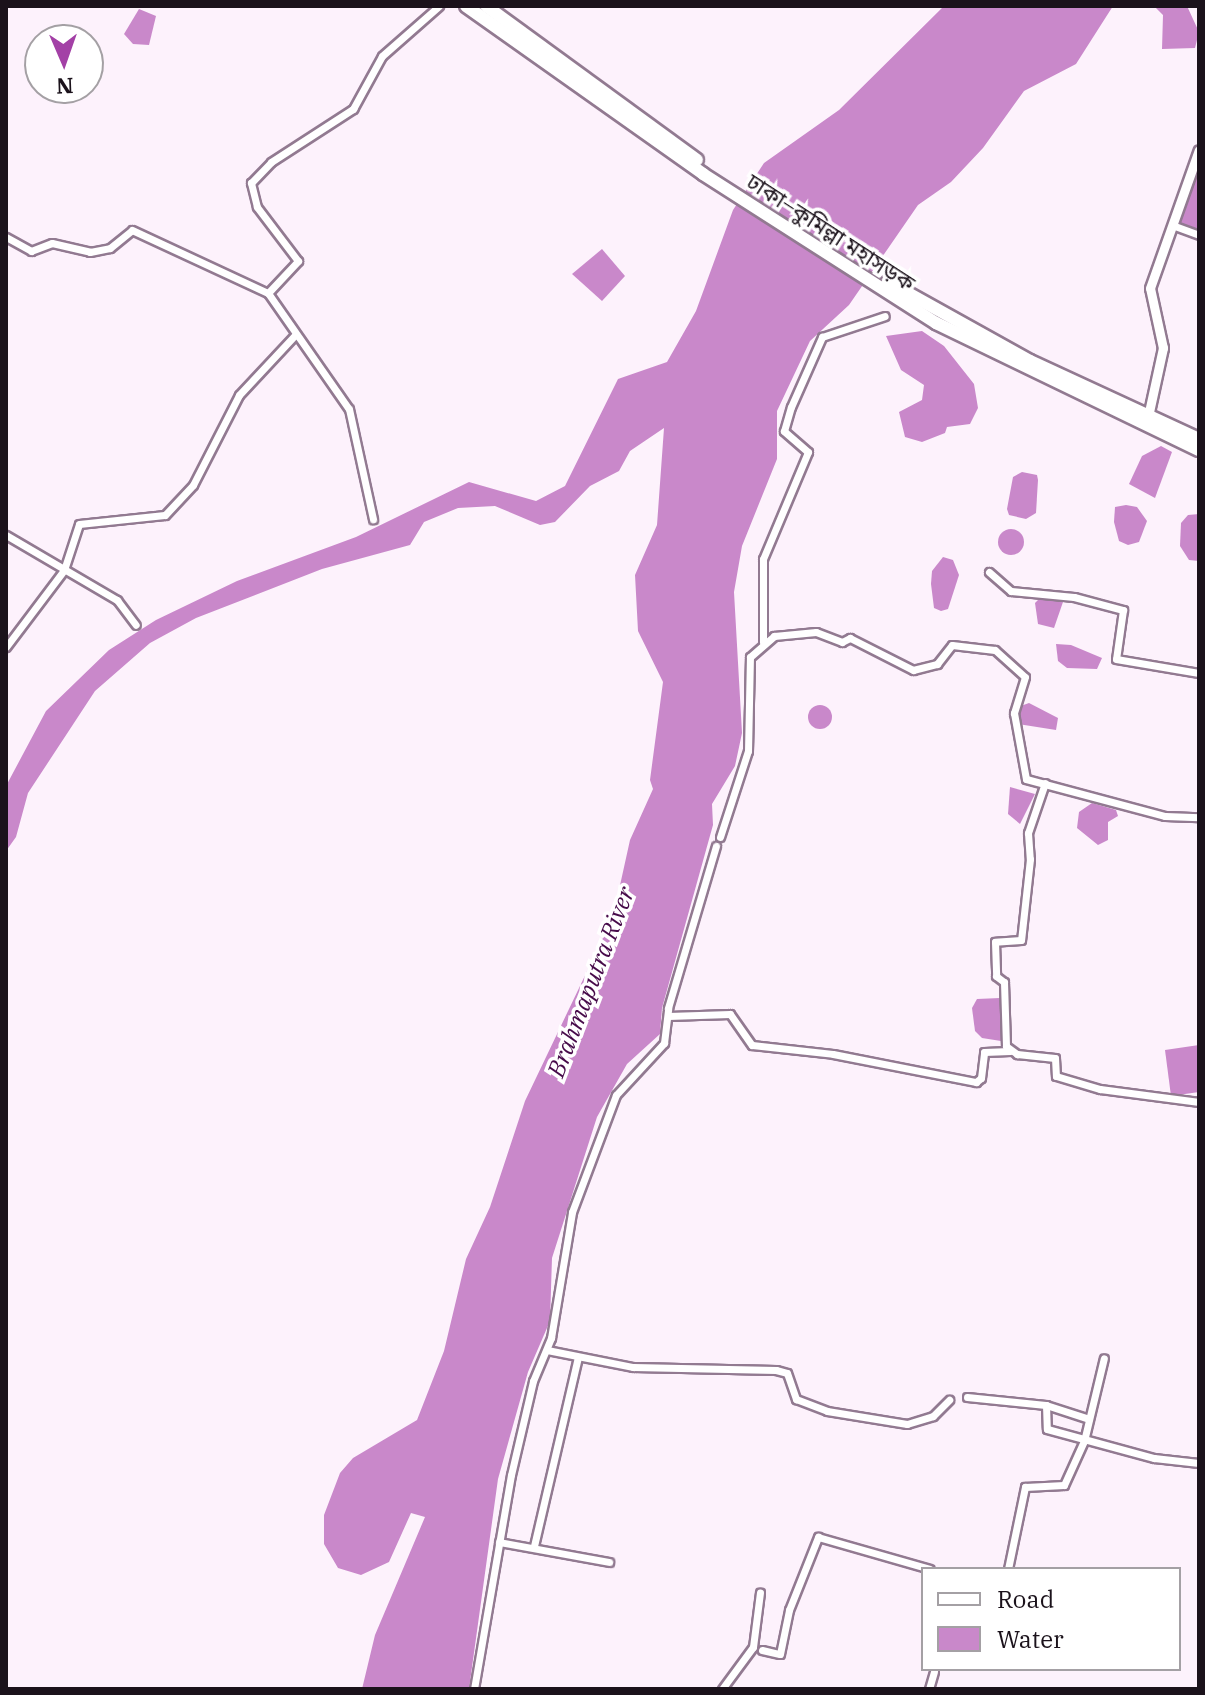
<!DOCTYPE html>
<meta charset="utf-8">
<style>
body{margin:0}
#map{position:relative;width:1205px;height:1695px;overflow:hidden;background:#fdf2fc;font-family:"IBM Plex Serif","Noto Sans Bengali",serif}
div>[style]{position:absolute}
.water>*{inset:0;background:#c988ca}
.round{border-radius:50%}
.roads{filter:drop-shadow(2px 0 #927a91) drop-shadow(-2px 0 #927a91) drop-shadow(0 2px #927a91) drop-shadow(0 -2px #927a91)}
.street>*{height:7px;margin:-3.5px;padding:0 3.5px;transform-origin:3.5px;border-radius:3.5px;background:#fff}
.secondary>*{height:9px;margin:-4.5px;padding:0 4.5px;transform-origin:4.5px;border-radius:4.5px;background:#fff}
.highway>*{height:12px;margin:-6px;padding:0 6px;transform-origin:6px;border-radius:6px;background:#fff}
span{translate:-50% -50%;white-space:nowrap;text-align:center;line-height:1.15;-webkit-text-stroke:7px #fff;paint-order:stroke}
.street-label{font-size:22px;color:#1b121b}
.water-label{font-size:24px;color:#470b4a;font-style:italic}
.frame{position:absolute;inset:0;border:8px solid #1b121b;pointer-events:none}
.legend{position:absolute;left:921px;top:1567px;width:260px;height:104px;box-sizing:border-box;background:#fff;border:2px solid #a4a0a4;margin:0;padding:10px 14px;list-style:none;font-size:24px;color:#1b121b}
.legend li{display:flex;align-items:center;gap:16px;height:40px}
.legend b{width:40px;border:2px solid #a4a0a4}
.north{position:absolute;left:24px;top:24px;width:80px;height:80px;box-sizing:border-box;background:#fff;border:2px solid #a4a0a4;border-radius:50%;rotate:178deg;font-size:22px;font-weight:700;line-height:32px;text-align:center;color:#1b121b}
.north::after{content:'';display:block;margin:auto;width:28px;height:36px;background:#a340a6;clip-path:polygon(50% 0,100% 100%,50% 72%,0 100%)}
</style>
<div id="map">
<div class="water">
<i style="clip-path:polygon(944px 6px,1113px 6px,1076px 64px,1024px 91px,983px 148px,951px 182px,918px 205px,849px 305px,810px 341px,777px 411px,777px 459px,742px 546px,734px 592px,742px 733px,735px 766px,712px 804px,713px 825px,662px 1008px,660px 1034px,627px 1064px,597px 1117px,552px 1258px,550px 1321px,528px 1372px,498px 1479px,469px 1689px,362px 1689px,375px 1635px,425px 1517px,411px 1513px,389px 1562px,361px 1575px,338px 1568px,324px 1544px,324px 1515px,340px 1473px,353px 1458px,417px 1420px,444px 1351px,466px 1259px,490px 1207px,525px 1101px,613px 917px,630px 840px,653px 789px,650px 780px,663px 682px,638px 631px,635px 575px,657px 525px,664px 428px,630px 451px,619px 471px,590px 486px,555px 522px,540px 525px,495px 506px,458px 508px,424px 522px,410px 545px,322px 569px,196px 618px,150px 643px,95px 691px,28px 793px,16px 837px,6px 851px,6px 786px,46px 711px,109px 650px,156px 620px,237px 581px,356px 537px,469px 482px,536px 501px,565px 486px,618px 379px,667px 362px,696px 311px,733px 210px,764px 163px,839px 110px)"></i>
<i style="clip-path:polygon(1154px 6px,1187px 6px,1199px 32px,1195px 48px,1162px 49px,1163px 15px)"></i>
<i style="clip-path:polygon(139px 9px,156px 16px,149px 45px,133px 44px,124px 34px)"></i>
<i style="clip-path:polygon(1199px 168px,1199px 232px,1180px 225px,1178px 219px)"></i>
<i style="clip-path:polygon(602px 249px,625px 276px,602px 301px,572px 274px)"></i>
<i style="clip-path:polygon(922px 331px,944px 346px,974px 384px,978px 408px,970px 424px,947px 427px,945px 433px,922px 442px,905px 437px,899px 412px,922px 400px,924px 385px,901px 370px,886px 336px)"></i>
<i style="clip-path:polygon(1161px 446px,1172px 452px,1155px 498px,1129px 484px,1142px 456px)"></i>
<i style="clip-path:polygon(1022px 472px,1037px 475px,1038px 480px,1036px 513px,1026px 519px,1009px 515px,1007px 509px,1013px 477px)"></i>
<i style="clip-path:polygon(1126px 505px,1137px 507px,1147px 521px,1139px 542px,1128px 545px,1119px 541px,1114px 522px,1115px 507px)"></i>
<i style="clip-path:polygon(1199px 514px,1199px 561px,1189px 560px,1180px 546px,1181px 523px,1188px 515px)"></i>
<i class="round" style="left:998px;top:529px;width:26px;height:26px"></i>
<i style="clip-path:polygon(943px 557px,953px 560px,959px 575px,948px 609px,941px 611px,934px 608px,931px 584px,932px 571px)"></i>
<i style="clip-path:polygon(1043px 595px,1063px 602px,1054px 628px,1038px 624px,1035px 603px)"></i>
<i style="clip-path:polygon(1056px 644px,1071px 645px,1102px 658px,1097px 669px,1067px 668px,1058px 661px)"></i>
<i style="clip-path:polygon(1029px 703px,1058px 718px,1056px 730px,1018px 724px,1018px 707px)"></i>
<i class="round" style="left:808px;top:705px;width:24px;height:24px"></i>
<i style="clip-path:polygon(1010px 787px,1035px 794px,1020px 824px,1008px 814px)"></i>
<i style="clip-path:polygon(1092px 803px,1116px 810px,1118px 816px,1108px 822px,1108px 840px,1098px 845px,1077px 828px,1079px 812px)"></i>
<i style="clip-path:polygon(1000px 998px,1001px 1041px,982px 1038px,975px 1031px,972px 1008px,977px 999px)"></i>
<i style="clip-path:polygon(1199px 1045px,1199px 1092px,1171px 1096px,1165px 1050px)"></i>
</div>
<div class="roads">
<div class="street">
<i style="left:1172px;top:225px;width:29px;rotate:20deg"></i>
<i style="left:6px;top:237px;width:29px;rotate:29deg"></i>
<i style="left:31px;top:251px;width:22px;rotate:-21deg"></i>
<i style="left:52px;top:243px;width:39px;rotate:13deg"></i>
<i style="left:90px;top:252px;width:20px;rotate:-11deg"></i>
<i style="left:110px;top:248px;width:28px;rotate:-39deg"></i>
<i style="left:132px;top:230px;width:150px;rotate:24.9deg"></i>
<i style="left:268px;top:293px;width:141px;rotate:55.1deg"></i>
<i style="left:349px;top:409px;width:113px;rotate:77.7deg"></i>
<i style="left:268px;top:293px;width:44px;rotate:-46.8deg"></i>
<i style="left:298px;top:261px;width:68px;rotate:-127.2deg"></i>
<i style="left:257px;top:207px;width:25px;rotate:-104deg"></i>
<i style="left:251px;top:183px;width:29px;rotate:-46deg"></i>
<i style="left:271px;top:162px;width:98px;rotate:-32.9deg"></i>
<i style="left:353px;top:109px;width:60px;rotate:-61.3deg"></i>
<i style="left:382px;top:56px;width:76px;rotate:-41.3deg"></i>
<i style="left:6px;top:535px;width:129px;rotate:30.4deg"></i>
<i style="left:117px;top:600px;width:31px;rotate:53deg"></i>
<i style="left:989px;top:572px;width:29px;rotate:41deg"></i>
<i style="left:1011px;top:591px;width:63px;rotate:5.4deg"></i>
<i style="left:1074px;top:597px;width:51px;rotate:14.9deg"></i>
<i style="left:1123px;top:610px;width:49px;rotate:98.1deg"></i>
<i style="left:1116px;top:659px;width:84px;rotate:9.6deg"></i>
<i style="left:763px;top:642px;width:83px;rotate:-90deg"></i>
<i style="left:763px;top:559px;width:116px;rotate:-67.2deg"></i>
<i style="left:808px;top:452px;width:32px;rotate:-139deg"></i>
<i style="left:784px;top:431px;width:25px;rotate:-74deg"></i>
<i style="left:791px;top:407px;width:77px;rotate:-66.1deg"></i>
<i style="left:822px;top:337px;width:66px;rotate:-18.4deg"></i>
<i style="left:6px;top:647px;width:96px;rotate:-53deg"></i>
<i style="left:64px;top:570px;width:48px;rotate:-71.9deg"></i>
<i style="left:79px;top:524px;width:86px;rotate:-6deg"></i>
<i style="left:165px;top:515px;width:41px;rotate:-47deg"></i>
<i style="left:193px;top:485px;width:101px;rotate:-62.9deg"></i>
<i style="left:239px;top:395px;width:82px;rotate:-47deg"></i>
<i style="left:1045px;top:783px;width:53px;rotate:108.8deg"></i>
<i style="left:1028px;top:833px;width:26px;rotate:86deg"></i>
<i style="left:1030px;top:859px;width:81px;rotate:96.3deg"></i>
<i style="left:1021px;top:940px;width:26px;rotate:176deg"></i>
<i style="left:995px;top:942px;width:34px;rotate:88deg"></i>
<i style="left:996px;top:976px;width:10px;rotate:37deg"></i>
<i style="left:1004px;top:982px;width:64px;rotate:88.2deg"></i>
<i style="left:1006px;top:1046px;width:14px;rotate:36deg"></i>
<i style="left:1017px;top:1054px;width:38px;rotate:6deg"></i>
<i style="left:1055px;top:1058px;width:18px;rotate:87deg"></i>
<i style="left:1056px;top:1076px;width:46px;rotate:16.5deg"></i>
<i style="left:1100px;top:1089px;width:100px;rotate:7.5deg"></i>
<i style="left:720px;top:837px;width:90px;rotate:-72deg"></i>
<i style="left:748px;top:751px;width:94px;rotate:-88.8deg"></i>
<i style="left:750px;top:657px;width:32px;rotate:-41deg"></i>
<i style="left:774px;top:636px;width:42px;rotate:-5.4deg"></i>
<i style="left:816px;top:632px;width:28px;rotate:21deg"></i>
<i style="left:842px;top:642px;width:9px;rotate:-27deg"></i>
<i style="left:850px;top:638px;width:71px;rotate:26.9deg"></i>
<i style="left:913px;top:670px;width:25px;rotate:-14deg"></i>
<i style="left:937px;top:664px;width:24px;rotate:-52deg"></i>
<i style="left:952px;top:645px;width:43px;rotate:6.6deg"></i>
<i style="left:995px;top:650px;width:40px;rotate:42deg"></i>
<i style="left:1025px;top:677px;width:38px;rotate:107deg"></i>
<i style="left:1014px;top:713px;width:67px;rotate:79.7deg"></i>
<i style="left:1026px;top:779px;width:144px;rotate:14.9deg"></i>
<i style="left:1165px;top:816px;width:34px;rotate:2deg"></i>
<i style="left:668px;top:1016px;width:62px;rotate:-1.8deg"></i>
<i style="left:730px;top:1014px;width:38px;rotate:55deg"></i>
<i style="left:752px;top:1045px;width:81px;rotate:6.3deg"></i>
<i style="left:833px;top:1054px;width:146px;rotate:11.1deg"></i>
<i style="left:976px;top:1082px;width:6px;rotate:-39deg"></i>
<i style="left:981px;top:1078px;width:26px;rotate:-83deg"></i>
<i style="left:984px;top:1052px;width:26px;rotate:-2deg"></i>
<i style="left:547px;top:1350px;width:88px;rotate:11.2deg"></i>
<i style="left:633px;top:1367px;width:143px;rotate:1.2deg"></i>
<i style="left:776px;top:1370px;width:11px;rotate:15deg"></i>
<i style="left:787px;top:1373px;width:28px;rotate:71deg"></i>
<i style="left:796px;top:1399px;width:33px;rotate:21deg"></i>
<i style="left:827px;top:1411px;width:81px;rotate:9.2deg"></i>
<i style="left:907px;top:1424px;width:27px;rotate:-17deg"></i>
<i style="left:933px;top:1416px;width:23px;rotate:-45deg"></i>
<i style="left:967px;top:1397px;width:79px;rotate:5.8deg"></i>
<i style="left:1046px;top:1405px;width:24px;rotate:88deg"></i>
<i style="left:1047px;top:1429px;width:111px;rotate:15.2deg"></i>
<i style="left:1154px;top:1458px;width:45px;rotate:6.3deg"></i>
<i style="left:1046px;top:1405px;width:45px;rotate:18deg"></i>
<i style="left:499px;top:1542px;width:112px;rotate:10.3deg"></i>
<i style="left:534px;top:1546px;width:194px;rotate:-76.9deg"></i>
<i style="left:1008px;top:1569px;width:84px;rotate:-78.3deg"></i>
<i style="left:1025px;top:1487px;width:39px;rotate:-3deg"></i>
<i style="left:1064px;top:1485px;width:48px;rotate:-65.6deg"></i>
<i style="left:1084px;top:1441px;width:85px;rotate:-76.5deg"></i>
<i style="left:762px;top:1650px;width:18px;rotate:13deg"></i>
<i style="left:780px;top:1654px;width:45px;rotate:-78.4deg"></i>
<i style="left:789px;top:1610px;width:79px;rotate:-68.3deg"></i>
<i style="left:818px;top:1537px;width:116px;rotate:15.9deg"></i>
<i style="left:474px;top:1689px;width:217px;rotate:-80.2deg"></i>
<i style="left:511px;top:1475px;width:97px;rotate:-76.8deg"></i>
<i style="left:533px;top:1381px;width:47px;rotate:-67.3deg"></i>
<i style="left:551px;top:1338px;width:128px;rotate:-80.5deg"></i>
<i style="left:572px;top:1212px;width:125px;rotate:-69.4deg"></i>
<i style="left:616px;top:1095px;width:71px;rotate:-47.3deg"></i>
<i style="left:664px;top:1043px;width:35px;rotate:-83deg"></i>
<i style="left:668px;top:1008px;width:169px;rotate:-73.5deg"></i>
<i style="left:722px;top:1689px;width:52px;rotate:-53.6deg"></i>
<i style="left:753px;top:1647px;width:55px;rotate:-82.7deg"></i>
<i style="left:929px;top:1689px;width:18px;rotate:-74deg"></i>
</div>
<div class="secondary">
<i style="left:1149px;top:412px;width:66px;rotate:-77.7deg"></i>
<i style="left:1163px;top:348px;width:61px;rotate:-102.2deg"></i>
<i style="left:1150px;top:288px;width:146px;rotate:-70.5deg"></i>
</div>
<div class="highway">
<i style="left:466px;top:6px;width:291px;rotate:35.3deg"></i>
<i style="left:703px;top:174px;width:277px;rotate:32.6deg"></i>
<i style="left:936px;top:323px;width:292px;rotate:25.8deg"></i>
<i style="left:486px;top:6px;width:261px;rotate:36.1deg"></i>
<i style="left:888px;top:282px;width:162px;rotate:29.1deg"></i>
<i style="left:1030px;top:361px;width:186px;rotate:24.8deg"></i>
</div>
</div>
<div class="street-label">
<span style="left:831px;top:232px;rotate:33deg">ঢাকা–কুমিল্লা মহাসড়ক</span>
</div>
<div class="water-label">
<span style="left:591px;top:982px;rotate:-69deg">Brahmaputra River</span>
</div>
<div class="frame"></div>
<ul class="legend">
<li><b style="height:10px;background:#fff"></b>Road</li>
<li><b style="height:22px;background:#c988ca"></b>Water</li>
</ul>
<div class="north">N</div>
</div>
